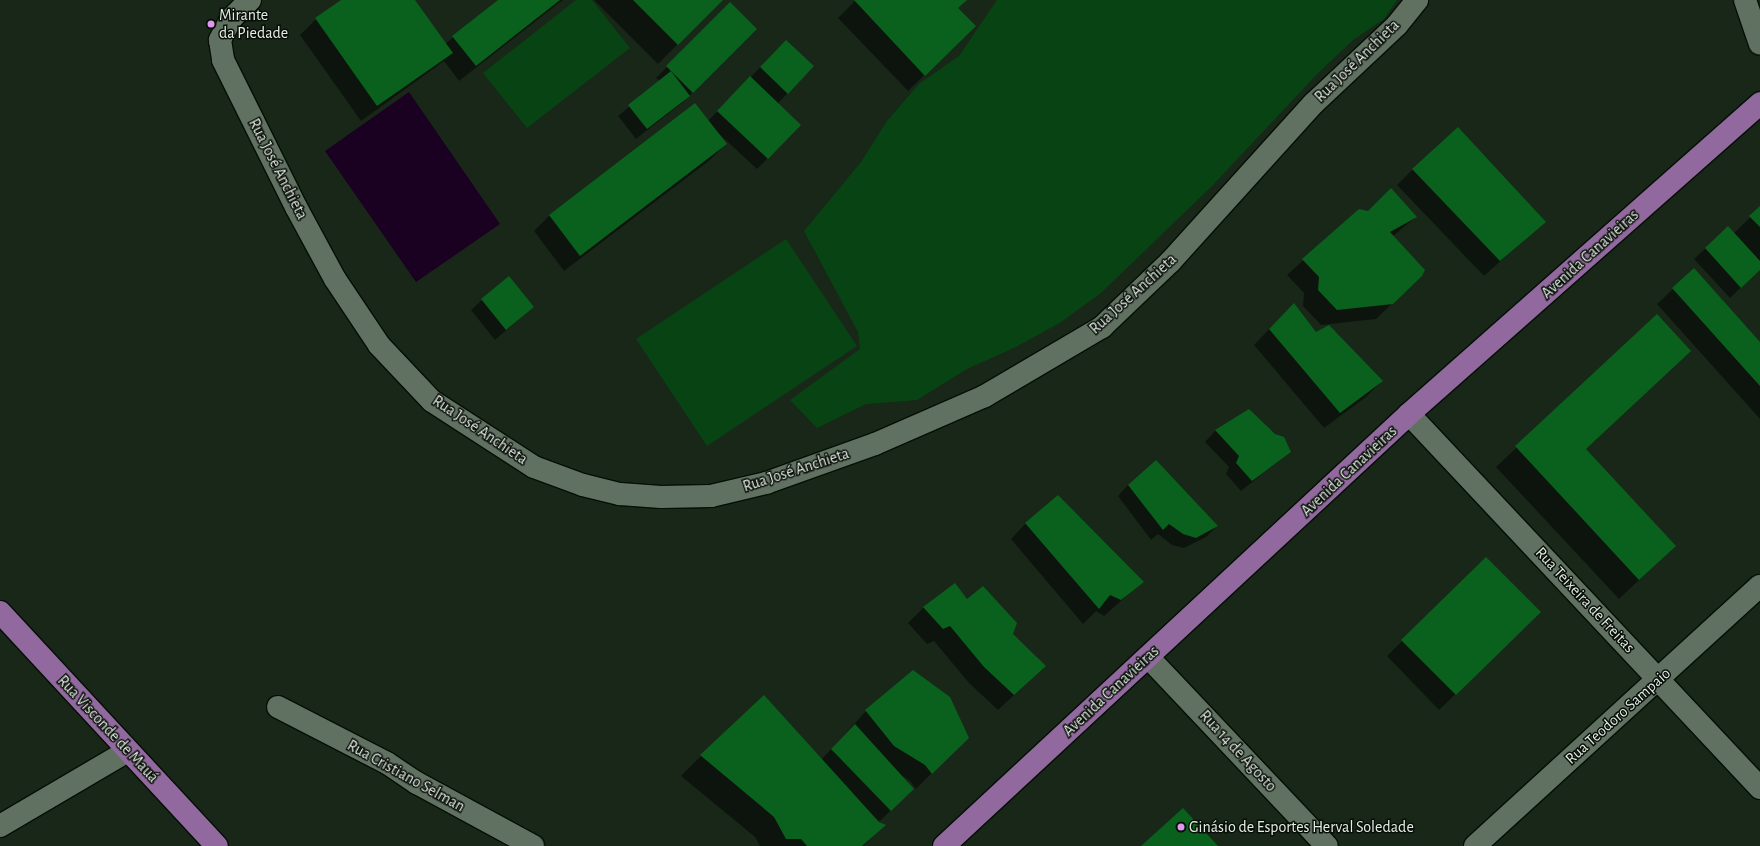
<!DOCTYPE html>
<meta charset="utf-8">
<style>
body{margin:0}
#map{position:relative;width:1760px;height:846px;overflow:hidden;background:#192719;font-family:"Alegreya Sans",sans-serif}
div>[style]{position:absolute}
.green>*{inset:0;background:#084313}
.water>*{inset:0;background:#1a0021}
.shadow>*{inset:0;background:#0007}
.building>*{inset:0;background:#0a601d}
.roads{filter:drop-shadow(1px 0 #040f05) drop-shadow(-1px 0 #040f05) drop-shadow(0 1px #040f05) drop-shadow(0 -1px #040f05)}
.minor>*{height:22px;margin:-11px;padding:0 11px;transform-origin:11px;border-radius:11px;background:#617161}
.major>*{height:22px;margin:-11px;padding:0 11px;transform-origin:11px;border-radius:11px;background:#92699f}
.dots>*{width:11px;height:11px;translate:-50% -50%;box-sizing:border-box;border:2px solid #080e08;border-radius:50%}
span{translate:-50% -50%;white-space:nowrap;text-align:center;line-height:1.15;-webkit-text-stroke:3px #080e08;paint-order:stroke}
.poi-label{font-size:16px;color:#e4ede4}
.left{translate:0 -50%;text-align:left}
.street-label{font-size:16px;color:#e4ede4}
</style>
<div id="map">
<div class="green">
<i style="clip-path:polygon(576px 0,592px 0,630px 48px,527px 128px,483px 73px)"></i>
<i style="clip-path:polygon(997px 0,1397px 0,1384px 19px,1353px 40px,1317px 74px,1212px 186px,1101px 293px,1061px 322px,1016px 347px,967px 369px,917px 400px,866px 404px,817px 428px,790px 400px,860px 349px,858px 332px,804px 231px,861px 162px,887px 121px,919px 84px,959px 56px)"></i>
<i style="clip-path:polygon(786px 239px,857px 346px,707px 446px,636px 339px)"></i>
</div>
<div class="water">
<i style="clip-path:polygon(409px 92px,500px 224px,416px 282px,325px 151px)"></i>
</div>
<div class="shadow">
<i style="clip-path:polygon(343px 0,414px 0,445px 44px,499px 0,563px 0,459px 81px,444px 61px,361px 121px,300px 35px,316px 19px)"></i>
<i style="clip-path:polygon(594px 0,722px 0,658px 64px)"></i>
<i style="clip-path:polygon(856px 0,965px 0,957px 8px,959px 42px,908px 91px,838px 18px)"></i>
<i style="clip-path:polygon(730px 3px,756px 29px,682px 103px,636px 139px,618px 116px,660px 81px,656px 78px)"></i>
<i style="clip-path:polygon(775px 52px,788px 93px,778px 103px,768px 158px,757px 169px,717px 132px,726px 144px,710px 160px,564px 271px,534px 231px,549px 216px,695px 105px,708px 121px)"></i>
<i style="clip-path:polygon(1413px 169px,1544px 222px,1484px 276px,1397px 185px)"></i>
<i style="clip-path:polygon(1760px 208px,1760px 269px,1730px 298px,1694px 259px,1728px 227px,1734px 233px)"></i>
<i style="clip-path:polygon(1359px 210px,1416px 217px,1393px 236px,1405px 291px,1376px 319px,1321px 325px,1303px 306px,1304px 293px,1287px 275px)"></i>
<i style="clip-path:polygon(1693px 270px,1760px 344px,1760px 419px,1657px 304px)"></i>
<i style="clip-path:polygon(482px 300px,533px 307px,495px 340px,471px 310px)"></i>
<i style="clip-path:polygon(1657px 316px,1690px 351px,1585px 450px,1675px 546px,1619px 599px,1496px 467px)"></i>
<i style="clip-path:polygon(1278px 320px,1316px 333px,1382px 381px,1366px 397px,1324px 428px,1254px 345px)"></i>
<i style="clip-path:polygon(1249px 410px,1290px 452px,1241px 491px,1226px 474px,1229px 467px,1205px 442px,1215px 431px)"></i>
<i style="clip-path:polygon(1128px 485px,1217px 526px,1206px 537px,1184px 548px,1172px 545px,1158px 534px,1151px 540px,1118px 496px)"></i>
<i style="clip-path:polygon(1026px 523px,1142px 582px,1104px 616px,1096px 611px,1083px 624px,1011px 539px)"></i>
<i style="clip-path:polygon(967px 600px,1012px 635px,1045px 666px,998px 710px,969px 683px,934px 641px,927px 644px,908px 623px,924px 607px)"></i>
<i style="clip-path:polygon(1524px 628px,1439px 710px,1387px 656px,1402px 641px)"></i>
<i style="clip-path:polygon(913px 671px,968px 737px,916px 789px,910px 781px,901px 775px,912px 789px,880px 821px,875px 818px,884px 826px,863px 846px,760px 846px,755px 837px,681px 776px,701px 756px,821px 760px,866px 711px)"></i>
</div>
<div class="building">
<i style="clip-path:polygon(341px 0,415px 0,453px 53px,377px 106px,315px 18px)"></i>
<i style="clip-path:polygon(498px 0,560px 0,476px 66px,452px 36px)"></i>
<i style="clip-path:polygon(633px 0,723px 0,678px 45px)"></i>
<i style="clip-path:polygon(854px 0,967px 0,958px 8px,976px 26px,925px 76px)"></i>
<i style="clip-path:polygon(730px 2px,757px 29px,693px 93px,666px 66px)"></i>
<i style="clip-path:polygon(786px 40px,814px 66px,788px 94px,760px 67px)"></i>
<i style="clip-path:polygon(671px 71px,690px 96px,647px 129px,628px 105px)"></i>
<i style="clip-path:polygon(750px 76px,801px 125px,768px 159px,717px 111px)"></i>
<i style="clip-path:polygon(695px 103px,727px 144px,580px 256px,549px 215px)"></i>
<i style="clip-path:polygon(1458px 127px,1546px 222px,1500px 261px,1412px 169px)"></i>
<i style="clip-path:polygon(1391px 188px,1417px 217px,1390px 232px,1425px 270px,1422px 276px,1393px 304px,1337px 310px,1318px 290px,1319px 277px,1302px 259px,1359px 209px,1368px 211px)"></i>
<i style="clip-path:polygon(1760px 206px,1760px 227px,1749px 216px)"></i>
<i style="clip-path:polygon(1728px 226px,1760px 261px,1760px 270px,1741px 288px,1705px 248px)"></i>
<i style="clip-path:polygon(1694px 268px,1760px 342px,1760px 386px,1672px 288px)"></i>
<i style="clip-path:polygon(509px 276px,534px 307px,506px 330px,481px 299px)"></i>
<i style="clip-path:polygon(1294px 303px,1316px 332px,1329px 325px,1383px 381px,1340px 413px,1269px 329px)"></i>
<i style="clip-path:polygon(1657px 314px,1691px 351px,1586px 449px,1676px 546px,1639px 580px,1515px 446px)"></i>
<i style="clip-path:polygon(1249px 409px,1275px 434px,1284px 437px,1291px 452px,1252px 481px,1236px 463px,1239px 456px,1215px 430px)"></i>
<i style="clip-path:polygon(1156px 460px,1218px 526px,1196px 538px,1183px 534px,1169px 524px,1163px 530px,1128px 485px)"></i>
<i style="clip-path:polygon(1058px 495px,1144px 582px,1121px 600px,1110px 595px,1099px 609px,1025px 523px)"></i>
<i style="clip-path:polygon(1486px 557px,1541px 612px,1456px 695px,1401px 640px)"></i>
<i style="clip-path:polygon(955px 583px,967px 599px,983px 586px,1017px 623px,1013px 634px,1046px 666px,1014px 695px,984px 667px,950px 626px,943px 629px,923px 607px)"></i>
<i style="clip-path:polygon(913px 670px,950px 697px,969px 738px,932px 774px,925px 765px,894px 746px,865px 710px)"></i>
<i style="clip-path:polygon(764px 695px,879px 822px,886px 825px,862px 846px,807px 846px,801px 839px,786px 839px,774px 817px,700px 755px)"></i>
<i style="clip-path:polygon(855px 724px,914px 789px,891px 811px,831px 749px)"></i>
<i style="clip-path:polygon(1183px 808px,1218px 846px,1141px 846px)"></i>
</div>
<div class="roads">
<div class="minor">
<i style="left:250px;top:0;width:27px;rotate:135deg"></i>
<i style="left:231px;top:19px;width:24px;rotate:118deg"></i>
<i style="left:220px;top:40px;width:20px;rotate:81deg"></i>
<i style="left:223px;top:60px;width:164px;rotate:63.6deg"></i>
<i style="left:296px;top:207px;width:82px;rotate:61.6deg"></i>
<i style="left:335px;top:279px;width:79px;rotate:56.3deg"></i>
<i style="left:379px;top:345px;width:77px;rotate:46.6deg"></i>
<i style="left:432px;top:401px;width:121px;rotate:32.9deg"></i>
<i style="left:534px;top:467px;width:52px;rotate:20.2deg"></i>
<i style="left:583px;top:485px;width:38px;rotate:14deg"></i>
<i style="left:620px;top:494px;width:41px;rotate:4.2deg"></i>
<i style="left:661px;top:497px;width:50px;rotate:-1.1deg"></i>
<i style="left:711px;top:496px;width:57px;rotate:-13.3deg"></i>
<i style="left:766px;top:483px;width:116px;rotate:-19.7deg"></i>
<i style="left:875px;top:444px;width:120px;rotate:-23.6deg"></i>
<i style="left:985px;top:396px;width:136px;rotate:-30.5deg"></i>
<i style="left:1102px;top:327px;width:95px;rotate:-43.7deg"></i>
<i style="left:1171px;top:261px;width:212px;rotate:-47.9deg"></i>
<i style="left:1313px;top:104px;width:115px;rotate:-43.2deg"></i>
<i style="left:1397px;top:25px;width:32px;rotate:-51deg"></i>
<i style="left:1745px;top:0;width:46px;rotate:71.2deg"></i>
<i style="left:1409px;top:414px;width:513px;rotate:46.82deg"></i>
<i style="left:1148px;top:657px;width:260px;rotate:46.6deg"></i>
<i style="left:278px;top:707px;width:123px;rotate:27.2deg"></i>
<i style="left:387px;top:763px;width:36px;rotate:34deg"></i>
<i style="left:417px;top:783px;width:132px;rotate:28.5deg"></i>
<i style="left:0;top:826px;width:148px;rotate:-30.4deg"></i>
<i style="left:1475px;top:846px;width:386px;rotate:-42.4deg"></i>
</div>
<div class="major">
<i style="left:0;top:612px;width:319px;rotate:47.2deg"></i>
<i style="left:944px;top:846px;width:635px;rotate:-42.89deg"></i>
<i style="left:1409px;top:414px;width:469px;rotate:-41.5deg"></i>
</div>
</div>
<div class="dots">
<i style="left:211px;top:24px;background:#df98f2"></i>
<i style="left:1181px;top:827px;background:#df98f2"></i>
</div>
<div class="poi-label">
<span class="left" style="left:219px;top:24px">Mirante<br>da Piedade</span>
<span class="left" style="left:1189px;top:827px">Ginásio de Esportes Herval Soledade</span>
</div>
<div class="street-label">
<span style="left:1357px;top:61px;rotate:-44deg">Rua José Anchieta</span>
<span style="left:278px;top:169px;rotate:63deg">Rua José Anchieta</span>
<span style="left:1590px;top:254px;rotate:-42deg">Avenida Canavieiras</span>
<span style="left:1133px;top:294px;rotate:-42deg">Rua José Anchieta</span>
<span style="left:480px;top:430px;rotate:34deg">Rua José Anchieta</span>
<span style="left:796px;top:470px;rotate:-18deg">Rua José Anchieta</span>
<span style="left:1349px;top:471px;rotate:-43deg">Avenida Canavieiras</span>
<span style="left:1585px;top:600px;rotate:47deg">Rua Teixeira de Freitas</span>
<span style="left:1111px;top:691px;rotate:-43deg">Avenida Canavieiras</span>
<span style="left:1618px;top:716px;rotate:-42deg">Rua Teodoro Sampaio</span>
<span style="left:108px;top:729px;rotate:47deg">Rua Visconde de Mauá</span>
<span style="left:1238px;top:751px;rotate:47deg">Rua 14 de Agosto</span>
<span style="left:406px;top:776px;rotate:29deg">Rua Cristiano Selman</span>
</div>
</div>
